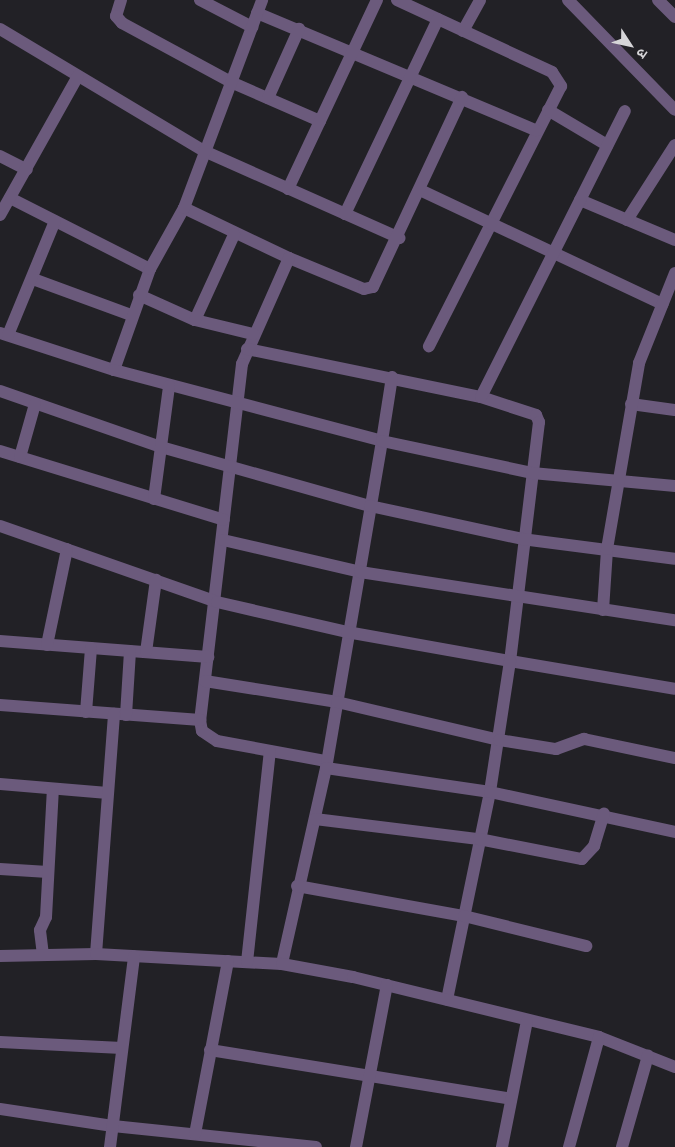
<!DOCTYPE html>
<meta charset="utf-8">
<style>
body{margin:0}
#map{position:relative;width:675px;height:1147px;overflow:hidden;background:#222126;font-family:"Exo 2","Noto Sans Devanagari",sans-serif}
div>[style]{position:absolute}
.minor>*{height:12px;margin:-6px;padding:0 6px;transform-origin:6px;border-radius:6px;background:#6b5a7c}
span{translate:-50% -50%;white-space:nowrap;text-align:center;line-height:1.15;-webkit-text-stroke:5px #222126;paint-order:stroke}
.north{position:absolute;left:605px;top:20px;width:50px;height:50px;-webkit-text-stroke:4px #222126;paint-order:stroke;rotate:125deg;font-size:14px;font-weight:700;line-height:20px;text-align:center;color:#d6d5d8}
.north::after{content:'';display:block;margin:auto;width:18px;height:22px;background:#d6d5d8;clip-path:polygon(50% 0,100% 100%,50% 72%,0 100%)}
</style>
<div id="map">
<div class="minor">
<i style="left:121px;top:0;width:17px;rotate:107deg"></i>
<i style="left:116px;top:16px;width:9px;rotate:49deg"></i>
<i style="left:122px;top:23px;width:126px;rotate:28.4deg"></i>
<i style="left:233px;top:83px;width:95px;rotate:23.6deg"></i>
<i style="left:200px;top:0;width:59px;rotate:27.4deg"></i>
<i style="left:397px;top:0;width:171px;rotate:24.9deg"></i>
<i style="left:552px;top:72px;width:17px;rotate:57deg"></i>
<i style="left:561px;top:86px;width:292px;rotate:116.9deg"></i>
<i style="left:568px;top:0;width:153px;rotate:45.8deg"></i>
<i style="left:658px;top:0;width:24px;rotate:45deg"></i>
<i style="left:257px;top:13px;width:303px;rotate:22.8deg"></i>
<i style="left:0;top:29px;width:238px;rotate:30.9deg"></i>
<i style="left:204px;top:151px;width:214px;rotate:24deg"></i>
<i style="left:463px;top:31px;width:35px;rotate:-61deg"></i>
<i style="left:268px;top:98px;width:76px;rotate:-65.8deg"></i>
<i style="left:548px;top:110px;width:69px;rotate:30.7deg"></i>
<i style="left:0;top:156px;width:30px;rotate:27deg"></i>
<i style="left:288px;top:189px;width:209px;rotate:-64.8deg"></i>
<i style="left:420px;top:190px;width:268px;rotate:25.2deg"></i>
<i style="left:10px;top:198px;width:157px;rotate:26.9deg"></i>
<i style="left:580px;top:200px;width:103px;rotate:22.8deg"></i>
<i style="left:184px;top:208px;width:116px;rotate:25.5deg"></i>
<i style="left:289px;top:258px;width:81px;rotate:22.5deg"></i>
<i style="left:364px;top:289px;width:9px;rotate:-13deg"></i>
<i style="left:373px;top:287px;width:210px;rotate:-64.9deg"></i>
<i style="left:345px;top:214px;width:216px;rotate:-64.5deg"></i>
<i style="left:0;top:215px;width:159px;rotate:-60.7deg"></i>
<i style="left:627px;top:220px;width:89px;rotate:-57.4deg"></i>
<i style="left:289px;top:258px;width:116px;rotate:113.9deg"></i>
<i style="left:242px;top:364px;width:358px;rotate:96.7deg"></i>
<i style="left:200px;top:720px;width:11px;rotate:80deg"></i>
<i style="left:202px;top:731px;width:18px;rotate:34deg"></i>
<i style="left:217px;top:741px;width:111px;rotate:10.4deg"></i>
<i style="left:33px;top:279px;width:104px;rotate:20.2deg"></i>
<i style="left:139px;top:295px;width:61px;rotate:24.1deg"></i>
<i style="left:195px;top:320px;width:60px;rotate:13.6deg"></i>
<i style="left:195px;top:320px;width:94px;rotate:-65.4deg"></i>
<i style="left:0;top:333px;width:120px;rotate:18deg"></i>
<i style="left:114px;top:370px;width:107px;rotate:-70.4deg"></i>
<i style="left:150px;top:269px;width:70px;rotate:-60.9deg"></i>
<i style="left:184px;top:208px;width:222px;rotate:-69.4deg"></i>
<i style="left:8px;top:335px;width:123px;rotate:-67.6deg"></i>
<i style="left:247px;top:349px;width:239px;rotate:11.6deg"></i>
<i style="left:481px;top:397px;width:58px;rotate:18.1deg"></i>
<i style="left:536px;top:415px;width:8px;rotate:67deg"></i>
<i style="left:539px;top:422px;width:241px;rotate:96.9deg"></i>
<i style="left:510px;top:661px;width:167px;rotate:9.6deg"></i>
<i style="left:114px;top:370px;width:277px;rotate:14.8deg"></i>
<i style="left:382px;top:441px;width:332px;rotate:99.7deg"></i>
<i style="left:326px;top:768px;width:201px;rotate:102.7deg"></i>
<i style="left:392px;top:377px;width:65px;rotate:98.9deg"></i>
<i style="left:382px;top:441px;width:153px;rotate:12deg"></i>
<i style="left:532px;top:473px;width:144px;rotate:5.2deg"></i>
<i style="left:0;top:391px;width:170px;rotate:19.2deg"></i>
<i style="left:161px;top:447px;width:217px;rotate:15.8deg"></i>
<i style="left:370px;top:506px;width:156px;rotate:12.2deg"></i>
<i style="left:522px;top:539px;width:154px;rotate:7.4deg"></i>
<i style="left:481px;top:397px;width:320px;rotate:-63.3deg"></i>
<i style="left:631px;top:404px;width:44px;rotate:7.8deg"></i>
<i style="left:0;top:451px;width:234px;rotate:17.1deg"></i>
<i style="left:20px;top:457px;width:55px;rotate:-74.2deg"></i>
<i style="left:154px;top:499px;width:114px;rotate:-82.4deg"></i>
<i style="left:0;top:526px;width:230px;rotate:19.3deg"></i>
<i style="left:217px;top:602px;width:133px;rotate:13deg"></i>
<i style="left:347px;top:632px;width:166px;rotate:10.1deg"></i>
<i style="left:510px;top:661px;width:133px;rotate:98.7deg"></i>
<i style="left:490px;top:792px;width:212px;rotate:101.7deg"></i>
<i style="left:223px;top:540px;width:141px;rotate:13.1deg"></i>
<i style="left:360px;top:572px;width:319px;rotate:8.7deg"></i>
<i style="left:603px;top:610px;width:61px;rotate:-86.2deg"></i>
<i style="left:607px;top:549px;width:189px;rotate:-80.2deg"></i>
<i style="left:639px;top:363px;width:97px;rotate:-68.2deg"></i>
<i style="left:0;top:641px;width:209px;rotate:4.4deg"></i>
<i style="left:47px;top:645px;width:98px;rotate:-78.2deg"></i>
<i style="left:146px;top:652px;width:73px;rotate:-82.1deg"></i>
<i style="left:205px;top:681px;width:134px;rotate:9deg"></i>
<i style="left:337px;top:702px;width:166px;rotate:13.2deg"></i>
<i style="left:499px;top:740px;width:58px;rotate:9deg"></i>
<i style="left:556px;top:749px;width:30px;rotate:-20deg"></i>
<i style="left:584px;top:739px;width:93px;rotate:11.8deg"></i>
<i style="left:0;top:705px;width:201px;rotate:4.3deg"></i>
<i style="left:86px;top:712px;width:64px;rotate:-85.5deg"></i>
<i style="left:126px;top:715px;width:64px;rotate:-86.4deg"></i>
<i style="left:326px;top:768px;width:166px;rotate:8.3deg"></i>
<i style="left:490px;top:792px;width:189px;rotate:12.2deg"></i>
<i style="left:0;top:784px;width:108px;rotate:4.8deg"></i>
<i style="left:315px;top:819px;width:165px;rotate:7deg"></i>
<i style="left:479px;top:839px;width:105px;rotate:11deg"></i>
<i style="left:582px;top:859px;width:18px;rotate:-47deg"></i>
<i style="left:594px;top:846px;width:34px;rotate:-73deg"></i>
<i style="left:0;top:869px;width:48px;rotate:3.6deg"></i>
<i style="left:297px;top:886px;width:170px;rotate:10.2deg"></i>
<i style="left:464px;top:916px;width:126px;rotate:13.8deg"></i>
<i style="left:96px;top:954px;width:241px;rotate:-85.7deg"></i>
<i style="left:43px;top:955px;width:25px;rotate:-97deg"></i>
<i style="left:40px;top:930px;width:14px;rotate:-65deg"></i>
<i style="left:46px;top:917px;width:128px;rotate:-86.9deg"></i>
<i style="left:0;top:956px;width:96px;rotate:-1.2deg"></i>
<i style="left:96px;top:954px;width:186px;rotate:3.1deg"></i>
<i style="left:282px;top:964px;width:72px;rotate:10.4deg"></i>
<i style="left:353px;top:977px;width:253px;rotate:13.7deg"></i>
<i style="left:599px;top:1037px;width:82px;rotate:21.5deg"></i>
<i style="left:247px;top:962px;width:212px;rotate:-83.8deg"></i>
<i style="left:0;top:1042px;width:122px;rotate:2.8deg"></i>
<i style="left:210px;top:1050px;width:305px;rotate:9.2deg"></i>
<i style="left:0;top:1109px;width:114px;rotate:8.6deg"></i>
<i style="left:113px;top:1126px;width:204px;rotate:5.9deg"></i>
<i style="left:195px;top:1134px;width:176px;rotate:-79.2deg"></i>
<i style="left:110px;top:1147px;width:192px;rotate:-82.8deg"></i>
<i style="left:356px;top:1147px;width:165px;rotate:-79.2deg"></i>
<i style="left:502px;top:1147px;width:128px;rotate:-78.8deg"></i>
<i style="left:569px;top:1147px;width:114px;rotate:-74.7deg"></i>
<i style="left:622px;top:1147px;width:95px;rotate:-74.1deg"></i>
</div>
<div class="north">उ</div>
</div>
